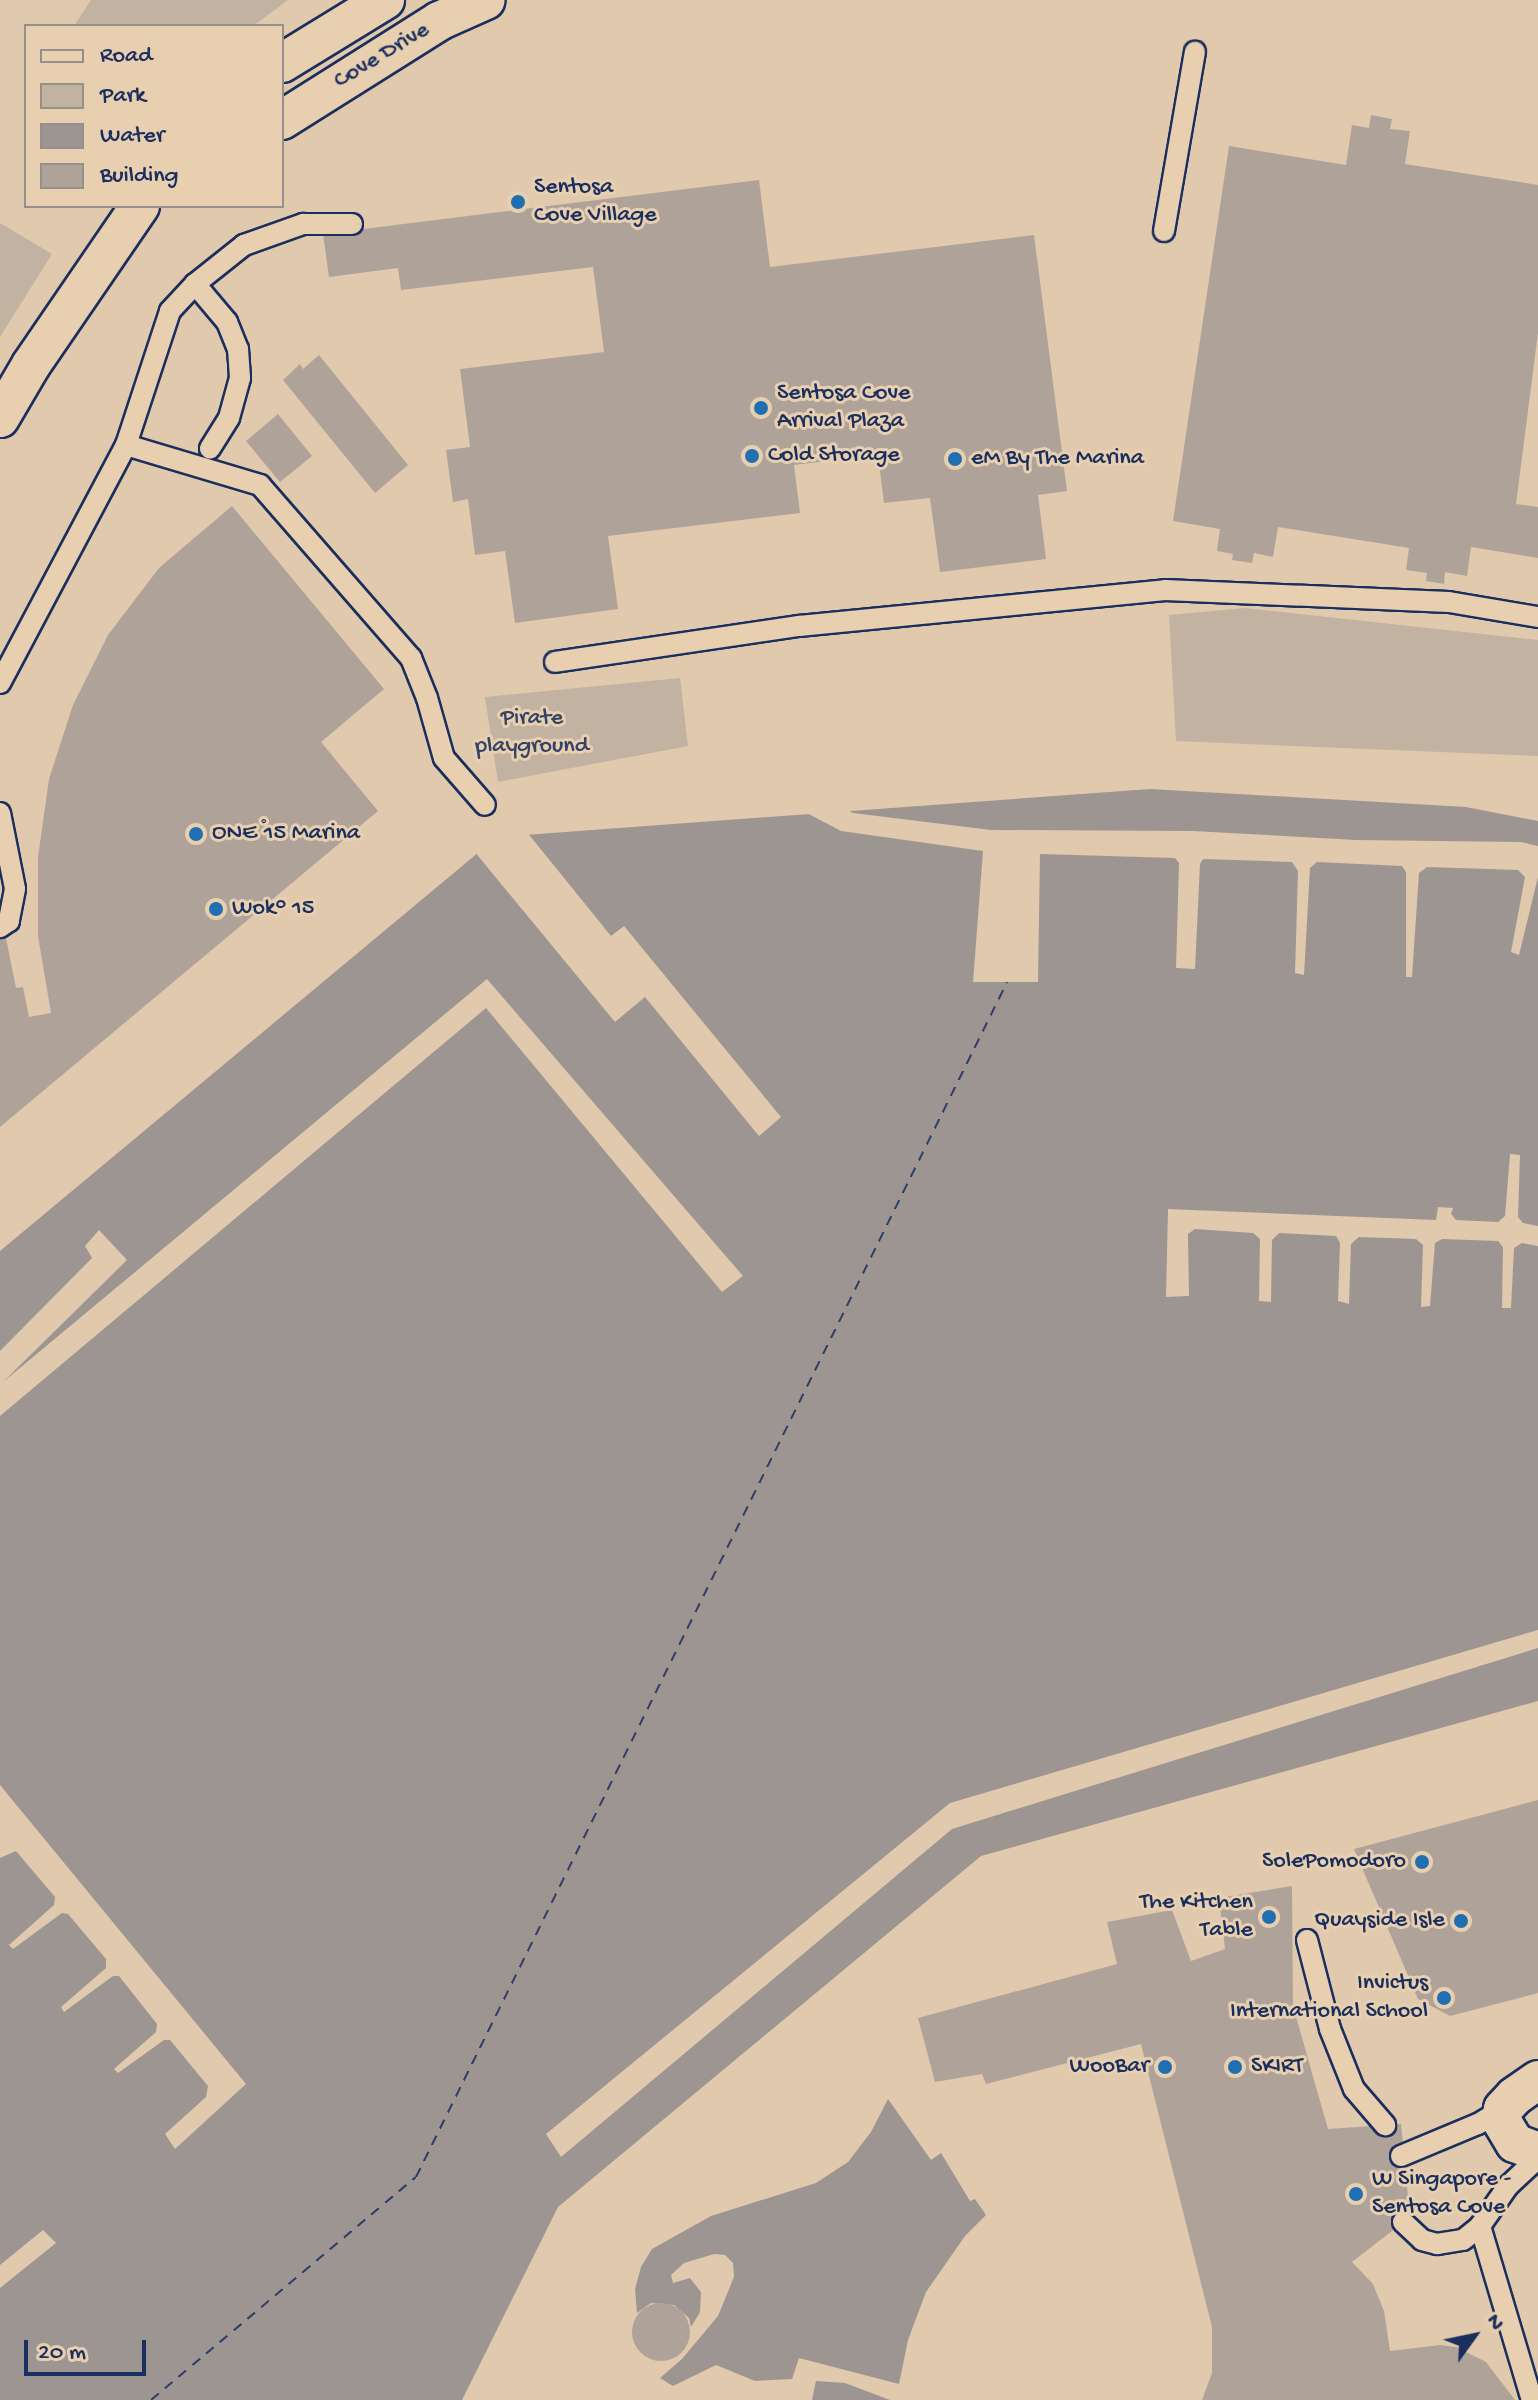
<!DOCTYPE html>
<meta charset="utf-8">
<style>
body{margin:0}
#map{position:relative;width:1538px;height:2400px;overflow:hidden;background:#e0c9ad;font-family:"Gochi Hand",sans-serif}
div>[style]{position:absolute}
.green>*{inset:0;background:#c2b2a1}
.water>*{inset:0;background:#9c9592}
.pier>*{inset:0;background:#e0c9ad}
.ferry>*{height:2px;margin-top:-1px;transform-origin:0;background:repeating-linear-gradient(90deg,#2e3e66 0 10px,transparent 0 18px)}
.building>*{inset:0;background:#afa399}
.round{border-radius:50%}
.roads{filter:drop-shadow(2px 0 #1b2f5e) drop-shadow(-2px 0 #1b2f5e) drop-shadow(0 2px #1b2f5e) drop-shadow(0 -2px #1b2f5e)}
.service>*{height:20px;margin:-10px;padding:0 10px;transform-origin:10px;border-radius:10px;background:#e8cfb0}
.minor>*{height:38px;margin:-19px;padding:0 19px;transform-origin:19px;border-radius:19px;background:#e8cfb0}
.dots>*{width:22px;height:22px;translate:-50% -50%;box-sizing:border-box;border:4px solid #e8cfb0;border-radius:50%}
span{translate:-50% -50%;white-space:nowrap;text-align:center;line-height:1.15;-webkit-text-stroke:6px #e8cfb0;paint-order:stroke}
.street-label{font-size:24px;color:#1b2f5e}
.poi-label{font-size:24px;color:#1b2f5e}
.left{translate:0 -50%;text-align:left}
.right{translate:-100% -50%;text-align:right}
.park-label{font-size:24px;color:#344368}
.legend{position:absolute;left:24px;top:24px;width:260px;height:184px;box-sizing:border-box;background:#e8cfb0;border:2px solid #968f8f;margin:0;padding:10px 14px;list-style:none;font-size:24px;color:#1b2f5e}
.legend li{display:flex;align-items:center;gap:16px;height:40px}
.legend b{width:40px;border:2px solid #968f8f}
.north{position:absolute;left:1434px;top:2296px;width:80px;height:80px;-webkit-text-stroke:6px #e8cfb0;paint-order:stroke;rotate:57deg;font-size:22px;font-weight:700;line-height:32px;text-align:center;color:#1b2f5e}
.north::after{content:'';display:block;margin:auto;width:28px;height:36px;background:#1b2f5e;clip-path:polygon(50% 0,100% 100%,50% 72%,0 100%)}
.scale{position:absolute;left:24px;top:2340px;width:122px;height:36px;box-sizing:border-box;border:4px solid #1b2f5e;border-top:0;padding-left:10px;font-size:24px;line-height:28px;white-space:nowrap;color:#1b2f5e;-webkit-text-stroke:6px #e8cfb0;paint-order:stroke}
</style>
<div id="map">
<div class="green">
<i style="clip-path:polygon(91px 0,288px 0,253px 26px,74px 26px)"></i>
<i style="clip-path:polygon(0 223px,52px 254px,0 337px)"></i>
<i style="clip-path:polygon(1245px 608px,1538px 640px,1538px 756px,1176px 741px,1169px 615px)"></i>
<i style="clip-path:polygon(680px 678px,688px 746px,498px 782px,485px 697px)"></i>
</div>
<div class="water">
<i style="clip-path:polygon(1150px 789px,1466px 807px,1538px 821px,1538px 1701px,981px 1856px,558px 2207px,462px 2400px,0 2400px,0 1251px,497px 837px)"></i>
<i style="clip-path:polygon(888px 2099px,931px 2160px,941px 2153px,970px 2201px,975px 2199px,986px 2215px,965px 2236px,926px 2292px,908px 2340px,899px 2384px,799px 2358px,792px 2379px,755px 2381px,716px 2365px,673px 2386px,660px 2378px,682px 2359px,718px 2316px,734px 2277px,733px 2263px,725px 2255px,714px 2254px,684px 2263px,671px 2275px,673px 2283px,690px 2278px,701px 2292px,700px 2312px,691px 2327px,689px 2318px,674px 2305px,651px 2303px,637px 2313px,635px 2289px,641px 2267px,652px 2249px,711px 2216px,816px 2183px,848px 2162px,871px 2132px)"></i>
<i style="clip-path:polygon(816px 2381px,845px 2383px,890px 2400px,812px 2400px)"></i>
</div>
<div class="pier">
<i style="clip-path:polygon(845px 808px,853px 813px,991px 830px,1193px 831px,1356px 840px,1521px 842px,1538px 846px,1538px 877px,1519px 955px,1511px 952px,1525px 877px,1518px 870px,1427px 867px,1419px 873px,1412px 977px,1406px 977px,1406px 872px,1402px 866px,1317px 862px,1310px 868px,1304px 975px,1295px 973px,1298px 871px,1292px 862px,1203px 859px,1200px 864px,1195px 969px,1176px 968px,1179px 863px,1175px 858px,1040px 854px,1038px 982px,973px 982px,983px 851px,841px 831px,803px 811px)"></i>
<i style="clip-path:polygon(526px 831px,611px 936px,624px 926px,781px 1117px,759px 1136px,645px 997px,615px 1022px,474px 851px,495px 834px)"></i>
<i style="clip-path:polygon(487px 979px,743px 1276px,722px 1292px,486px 1008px,0 1416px,0 1351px,92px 1258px,85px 1246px,99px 1230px,127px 1260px,3px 1382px)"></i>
<i style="clip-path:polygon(1510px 1154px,1520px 1155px,1518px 1217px,1523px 1223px,1538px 1226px,1538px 1246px,1522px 1243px,1514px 1248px,1511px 1308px,1502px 1308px,1503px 1247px,1498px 1241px,1442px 1239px,1435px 1243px,1430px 1306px,1421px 1307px,1423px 1245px,1416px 1239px,1359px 1237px,1351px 1244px,1349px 1304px,1338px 1301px,1340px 1243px,1336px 1236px,1279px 1233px,1272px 1240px,1271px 1302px,1259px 1301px,1260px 1239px,1253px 1233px,1195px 1229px,1188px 1234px,1189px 1296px,1166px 1297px,1168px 1209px,1436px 1220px,1438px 1207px,1453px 1208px,1451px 1214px,1456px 1220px,1498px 1222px,1505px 1216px)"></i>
<i style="clip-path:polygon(1538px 1630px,1538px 1648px,952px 1829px,561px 2157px,546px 2134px,950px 1803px)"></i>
<i style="clip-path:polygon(0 1785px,246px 2084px,175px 2149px,165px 2134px,206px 2097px,208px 2086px,170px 2040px,164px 2040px,118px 2073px,114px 2069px,156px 2032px,157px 2024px,119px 1976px,113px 1976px,64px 2012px,61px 2007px,106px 1968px,106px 1959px,68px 1914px,62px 1913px,13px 1949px,9px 1945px,54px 1905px,55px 1897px,16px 1851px,0 1858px)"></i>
<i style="clip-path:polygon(43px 2230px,56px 2243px,0 2288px,0 2265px)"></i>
</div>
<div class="ferry">
<i style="left:151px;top:2400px;width:346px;rotate:-40.1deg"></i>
<i style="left:416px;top:2177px;width:1333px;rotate:-63.68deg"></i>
</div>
<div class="building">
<i style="clip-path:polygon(1371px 115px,1392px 119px,1390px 129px,1410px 131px,1405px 164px,1538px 185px,1538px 333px,1516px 504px,1538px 507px,1538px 558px,1471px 547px,1467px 576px,1445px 572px,1444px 584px,1426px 581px,1427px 573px,1406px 570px,1409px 548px,1278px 527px,1273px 557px,1254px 553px,1252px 563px,1232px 560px,1233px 554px,1217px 551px,1220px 529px,1173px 521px,1229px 146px,1346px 165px,1352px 125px,1369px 128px)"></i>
<i style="clip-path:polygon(759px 180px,770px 267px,1034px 235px,1067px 491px,1038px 495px,1046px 559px,940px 572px,930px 498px,884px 503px,878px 455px,794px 465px,800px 513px,608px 536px,618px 609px,515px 623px,505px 551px,475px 555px,468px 499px,453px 502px,446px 450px,470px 447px,460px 369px,604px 352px,593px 267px,401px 290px,398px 268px,329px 277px,323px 234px)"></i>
<i style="clip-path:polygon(319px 355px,408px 465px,375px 493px,283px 380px,300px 364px,303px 369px)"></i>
<i style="clip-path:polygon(278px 414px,312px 456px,280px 482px,246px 441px)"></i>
<i style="clip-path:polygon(232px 506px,384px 689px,321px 742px,378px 811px,0 1127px,0 934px,5px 933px,16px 988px,23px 987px,29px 1017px,51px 1013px,38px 936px,38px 857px,49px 779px,73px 705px,108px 635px,159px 568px)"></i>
<i style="clip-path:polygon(1538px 1800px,1538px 1993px,1450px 2016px,1418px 1999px,1354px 1849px)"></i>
<i style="clip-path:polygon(1292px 1886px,1293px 2006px,1328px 2129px,1401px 2124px,1410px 2217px,1352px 2262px,1373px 2284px,1384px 2311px,1390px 2351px,1440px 2345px,1456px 2347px,1486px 2362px,1515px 2400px,1202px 2400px,1212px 2373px,1212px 2327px,1141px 2044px,986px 2084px,982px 2074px,935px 2082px,918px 2018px,1117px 1964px,1107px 1922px,1172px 1910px,1191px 1961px,1225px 1949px,1219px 1898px)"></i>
<i class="round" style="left:632px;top:2303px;width:58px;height:58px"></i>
</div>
<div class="roads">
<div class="service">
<i style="left:1164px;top:231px;width:182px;rotate:-80.2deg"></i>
<i style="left:195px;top:284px;width:50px;rotate:49.9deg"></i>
<i style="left:227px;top:322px;width:29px;rotate:68deg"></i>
<i style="left:238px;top:349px;width:29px;rotate:86deg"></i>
<i style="left:240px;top:378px;width:41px;rotate:105.4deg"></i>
<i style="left:229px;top:418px;width:36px;rotate:122deg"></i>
<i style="left:126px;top:445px;width:140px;rotate:16.6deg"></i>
<i style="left:260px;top:485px;width:230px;rotate:48.9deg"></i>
<i style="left:411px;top:658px;width:43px;rotate:68.2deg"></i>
<i style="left:427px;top:698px;width:62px;rotate:74.2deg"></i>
<i style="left:444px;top:758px;width:62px;rotate:48.9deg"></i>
<i style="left:555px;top:662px;width:247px;rotate:-8.4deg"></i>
<i style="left:799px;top:626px;width:368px;rotate:-5.6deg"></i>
<i style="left:1165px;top:590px;width:284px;rotate:2.4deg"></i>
<i style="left:1449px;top:602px;width:90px;rotate:9.6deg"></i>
<i style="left:0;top:683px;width:269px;rotate:-62.1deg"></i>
<i style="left:126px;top:445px;width:141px;rotate:-71.8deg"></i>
<i style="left:170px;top:311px;width:37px;rotate:-47deg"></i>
<i style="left:195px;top:284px;width:63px;rotate:-38.5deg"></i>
<i style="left:244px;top:245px;width:63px;rotate:-19.6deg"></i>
<i style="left:303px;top:224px;width:49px"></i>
<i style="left:0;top:813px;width:77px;rotate:78.8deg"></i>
<i style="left:15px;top:889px;width:33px;rotate:101deg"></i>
<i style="left:9px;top:921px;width:11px;rotate:146deg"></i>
<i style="left:1307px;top:1940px;width:92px;rotate:75.5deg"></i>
<i style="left:1330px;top:2029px;width:65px;rotate:68.2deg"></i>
<i style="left:1354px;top:2089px;width:48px;rotate:49.3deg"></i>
<i style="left:1401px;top:2156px;width:83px;rotate:-22.6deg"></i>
<i style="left:1478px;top:2124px;width:29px;rotate:-31deg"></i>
<i style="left:1403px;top:2222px;width:26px;rotate:43deg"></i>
<i style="left:1422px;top:2240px;width:16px;rotate:15deg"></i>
<i style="left:1437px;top:2244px;width:26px;rotate:-9deg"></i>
<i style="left:1463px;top:2240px;width:22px;rotate:-39deg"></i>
<i style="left:1480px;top:2226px;width:49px;rotate:-55deg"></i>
<i style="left:1508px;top:2186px;width:41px;rotate:-43deg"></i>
<i style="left:1480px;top:2226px;width:182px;rotate:73.4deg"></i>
</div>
<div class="minor">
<i style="left:282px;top:63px;width:121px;rotate:-31.5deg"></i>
<i style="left:282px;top:120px;width:186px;rotate:-32.2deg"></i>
<i style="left:439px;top:21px;width:51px;rotate:-24.1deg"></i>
<i style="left:0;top:418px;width:61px;rotate:-59.7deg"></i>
<i style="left:31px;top:365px;width:193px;rotate:-55.6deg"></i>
<i style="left:1538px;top:2080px;width:29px;rotate:145deg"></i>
<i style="left:1514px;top:2097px;width:16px;rotate:133deg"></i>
<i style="left:1503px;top:2109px;width:11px;rotate:100deg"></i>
<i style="left:1501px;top:2120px;width:27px;rotate:59deg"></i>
<i style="left:1515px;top:2143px;width:25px;rotate:21deg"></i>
</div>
</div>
<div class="dots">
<i style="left:518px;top:202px;background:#1f6fb2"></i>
<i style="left:761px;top:408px;background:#1f6fb2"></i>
<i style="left:752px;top:456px;background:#1f6fb2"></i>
<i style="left:955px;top:459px;background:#1f6fb2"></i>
<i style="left:196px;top:834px;background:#1f6fb2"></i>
<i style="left:216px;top:909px;background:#1f6fb2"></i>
<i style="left:1422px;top:1862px;background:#1f6fb2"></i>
<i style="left:1269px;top:1917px;background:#1f6fb2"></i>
<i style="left:1461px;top:1921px;background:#1f6fb2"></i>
<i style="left:1444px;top:1998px;background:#1f6fb2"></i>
<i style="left:1165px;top:2067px;background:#1f6fb2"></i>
<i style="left:1235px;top:2067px;background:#1f6fb2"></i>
<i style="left:1356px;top:2194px;background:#1f6fb2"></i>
</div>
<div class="street-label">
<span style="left:382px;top:56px;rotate:-31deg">Cove Drive</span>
</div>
<div class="poi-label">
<span class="left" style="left:534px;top:202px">Sentosa<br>Cove Village</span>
<span class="left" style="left:777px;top:408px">Sentosa Cove<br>Arrival Plaza</span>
<span class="left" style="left:768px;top:456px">Cold Storage</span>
<span class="left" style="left:971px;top:459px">eM By The Marina</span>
<span class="left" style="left:212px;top:834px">ONE ̊15 Marina</span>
<span class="left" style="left:232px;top:909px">Wok° 15</span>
<span class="right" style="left:1406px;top:1862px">SolePomodoro</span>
<span class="right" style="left:1253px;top:1917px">The Kitchen<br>Table</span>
<span class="right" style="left:1445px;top:1921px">Quayside Isle</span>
<span class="right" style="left:1428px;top:1998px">Invictus<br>International School</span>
<span class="right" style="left:1149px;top:2067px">WooBar</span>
<span class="left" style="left:1251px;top:2067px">SKIRT</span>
<span class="left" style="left:1372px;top:2194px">W Singapore -<br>Sentosa Cove</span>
</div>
<div class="park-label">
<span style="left:532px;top:733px">Pirate<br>playground</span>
</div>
<ul class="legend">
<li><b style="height:10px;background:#e8cfb0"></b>Road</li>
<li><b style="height:22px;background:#c2b2a1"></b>Park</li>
<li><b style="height:22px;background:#9c9592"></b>Water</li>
<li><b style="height:22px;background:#afa399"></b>Building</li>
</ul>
<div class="north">N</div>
<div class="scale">20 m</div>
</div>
